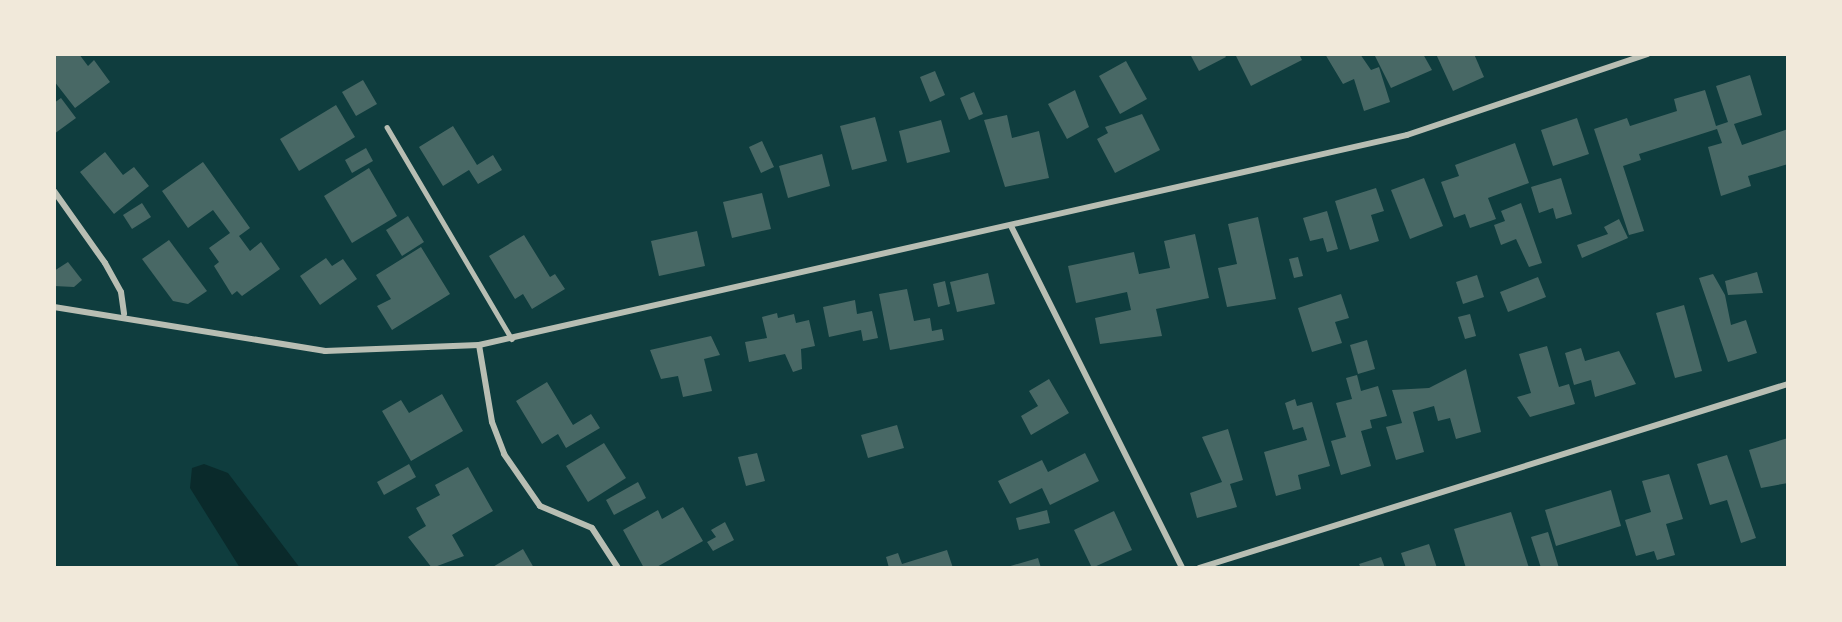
<!DOCTYPE html>
<style>
body{margin:0}
#map{position:relative;width:1842px;height:622px;overflow:hidden;background:#0f3d3e;font-family:Lora,serif}
div>[style]{position:absolute}
.water>*{inset:0;background:#0a2a2b}
.building>*{inset:0;background:#486865}
.service>*{height:4.5px;margin:-2.25px;padding:0 2.25px;transform-origin:2.25px;border-radius:2.25px;background:#b8beb3}
.minor>*{height:6px;margin:-3px;padding:0 3px;transform-origin:3px;border-radius:3px;background:#b8beb3}
span{translate:-50% -50%;white-space:nowrap;text-align:center;line-height:1.15;-webkit-text-stroke:6px #f1e9da;paint-order:stroke}
.frame{position:absolute;inset:0;border:56px solid #f1e9da;pointer-events:none}
</style>
<div id="map">
<div class="water">
<i style="clip-path:polygon(204px 464px,228px 473px,300px 568px,240px 568px,190px 488px,192px 468px)"></i>
</div>
<div class="building">
<i style="clip-path:polygon(54px 54px,79px 54px,88px 66px,94px 60px,110px 82px,75px 108px,54px 81px)"></i>
<i style="clip-path:polygon(1190px 54px,1224px 54px,1226px 57px,1199px 71px)"></i>
<i style="clip-path:polygon(1235px 54px,1299px 54px,1302px 60px,1251px 86px)"></i>
<i style="clip-path:polygon(1325px 54px,1360px 54px,1371px 70px,1379px 67px,1390px 102px,1364px 111px,1354px 79px,1343px 84px)"></i>
<i style="clip-path:polygon(1374px 54px,1423px 54px,1432px 70px,1391px 88px)"></i>
<i style="clip-path:polygon(1436px 54px,1474px 54px,1484px 77px,1453px 91px)"></i>
<i style="clip-path:polygon(1126px 61px,1147px 99px,1120px 114px,1099px 76px)"></i>
<i style="clip-path:polygon(935px 71px,945px 95px,930px 102px,920px 77px)"></i>
<i style="clip-path:polygon(1750px 75px,1762px 115px,1734px 124px,1742px 145px,1788px 129px,1788px 164px,1748px 176px,1751px 186px,1721px 196px,1708px 147px,1722px 143px,1717px 129px,1639px 154px,1641px 160px,1623px 166px,1644px 231px,1629px 235px,1594px 129px,1627px 118px,1630px 126px,1677px 111px,1674px 99px,1705px 90px,1716px 126px,1728px 122px,1716px 86px)"></i>
<i style="clip-path:polygon(363px 80px,377px 104px,356px 116px,342px 92px)"></i>
<i style="clip-path:polygon(1075px 90px,1089px 127px,1067px 139px,1048px 104px)"></i>
<i style="clip-path:polygon(974px 92px,983px 114px,969px 120px,960px 98px)"></i>
<i style="clip-path:polygon(61px 98px,76px 118px,54px 134px,54px 103px)"></i>
<i style="clip-path:polygon(336px 105px,355px 137px,299px 171px,280px 139px)"></i>
<i style="clip-path:polygon(1142px 114px,1160px 150px,1115px 173px,1097px 139px,1108px 133px,1105px 127px)"></i>
<i style="clip-path:polygon(1007px 115px,1012px 138px,1039px 131px,1049px 178px,1005px 187px,984px 120px)"></i>
<i style="clip-path:polygon(875px 117px,887px 161px,852px 170px,840px 126px)"></i>
<i style="clip-path:polygon(1577px 118px,1589px 154px,1553px 166px,1541px 130px)"></i>
<i style="clip-path:polygon(941px 120px,950px 152px,907px 163px,899px 131px)"></i>
<i style="clip-path:polygon(453px 126px,477px 165px,493px 155px,502px 170px,478px 184px,469px 170px,443px 186px,419px 147px)"></i>
<i style="clip-path:polygon(762px 141px,774px 167px,761px 173px,749px 147px)"></i>
<i style="clip-path:polygon(1515px 143px,1529px 183px,1488px 198px,1496px 219px,1470px 228px,1465px 214px,1454px 218px,1441px 182px,1459px 176px,1455px 165px)"></i>
<i style="clip-path:polygon(366px 148px,373px 161px,352px 173px,345px 160px)"></i>
<i style="clip-path:polygon(105px 152px,123px 175px,134px 167px,149px 186px,114px 214px,80px 172px)"></i>
<i style="clip-path:polygon(822px 154px,830px 186px,788px 198px,779px 166px)"></i>
<i style="clip-path:polygon(203px 162px,250px 228px,239px 236px,250px 251px,261px 242px,280px 269px,242px 296px,237px 291px,232px 295px,214px 266px,219px 262px,209px 248px,230px 233px,213px 210px,188px 228px,162px 191px)"></i>
<i style="clip-path:polygon(369px 168px,397px 216px,352px 243px,324px 196px)"></i>
<i style="clip-path:polygon(1424px 178px,1443px 226px,1410px 239px,1391px 190px)"></i>
<i style="clip-path:polygon(1561px 178px,1572px 214px,1556px 219px,1553px 208px,1539px 213px,1531px 187px)"></i>
<i style="clip-path:polygon(1376px 188px,1384px 211px,1371px 215px,1379px 241px,1350px 250px,1335px 201px)"></i>
<i style="clip-path:polygon(762px 193px,771px 229px,732px 238px,723px 202px)"></i>
<i style="clip-path:polygon(142px 203px,151px 217px,132px 229px,123px 215px)"></i>
<i style="clip-path:polygon(1521px 203px,1542px 263px,1529px 267px,1516px 239px,1501px 245px,1494px 225px,1505px 221px,1501px 211px)"></i>
<i style="clip-path:polygon(1327px 211px,1338px 249px,1327px 252px,1323px 238px,1310px 241px,1303px 218px)"></i>
<i style="clip-path:polygon(408px 216px,424px 242px,402px 256px,386px 230px)"></i>
<i style="clip-path:polygon(1258px 217px,1276px 299px,1227px 307px,1218px 268px,1237px 264px,1228px 224px)"></i>
<i style="clip-path:polygon(1619px 219px,1628px 238px,1582px 258px,1577px 245px,1608px 234px,1604px 227px)"></i>
<i style="clip-path:polygon(697px 231px,705px 266px,659px 276px,651px 241px)"></i>
<i style="clip-path:polygon(1195px 234px,1209px 298px,1156px 309px,1162px 336px,1100px 344px,1095px 318px,1131px 310px,1127px 292px,1076px 303px,1068px 266px,1134px 252px,1139px 274px,1170px 268px,1164px 241px)"></i>
<i style="clip-path:polygon(524px 235px,550px 277px,555px 274px,565px 289px,532px 309px,523px 294px,515px 299px,489px 256px)"></i>
<i style="clip-path:polygon(169px 240px,207px 291px,188px 304px,173px 301px,142px 259px)"></i>
<i style="clip-path:polygon(421px 247px,450px 294px,392px 330px,377px 306px,391px 299px,376px 275px)"></i>
<i style="clip-path:polygon(1298px 257px,1303px 276px,1294px 278px,1289px 259px)"></i>
<i style="clip-path:polygon(326px 258px,332px 266px,343px 259px,357px 279px,320px 305px,300px 276px)"></i>
<i style="clip-path:polygon(68px 262px,82px 280px,74px 287px,54px 286px,54px 271px)"></i>
<i style="clip-path:polygon(1757px 272px,1763px 293px,1728px 295px,1725px 281px)"></i>
<i style="clip-path:polygon(988px 273px,995px 304px,957px 312px,950px 282px)"></i>
<i style="clip-path:polygon(1713px 274px,1725px 295px,1731px 325px,1746px 320px,1757px 353px,1728px 362px,1699px 278px)"></i>
<i style="clip-path:polygon(1477px 275px,1484px 297px,1463px 304px,1456px 282px)"></i>
<i style="clip-path:polygon(1538px 277px,1546px 297px,1508px 312px,1500px 292px)"></i>
<i style="clip-path:polygon(945px 281px,950px 304px,938px 307px,933px 284px)"></i>
<i style="clip-path:polygon(907px 289px,914px 321px,930px 318px,932px 331px,942px 329px,944px 340px,890px 350px,879px 294px)"></i>
<i style="clip-path:polygon(1341px 294px,1349px 318px,1335px 322px,1342px 343px,1312px 352px,1298px 308px)"></i>
<i style="clip-path:polygon(855px 300px,857px 314px,872px 311px,878px 338px,863px 341px,861px 330px,829px 337px,823px 307px)"></i>
<i style="clip-path:polygon(1684px 305px,1702px 371px,1675px 378px,1656px 313px)"></i>
<i style="clip-path:polygon(777px 313px,778px 318px,794px 314px,796px 323px,809px 320px,815px 346px,801px 349px,802px 369px,793px 372px,785px 354px,749px 362px,745px 342px,767px 338px,762px 317px)"></i>
<i style="clip-path:polygon(1470px 314px,1476px 336px,1465px 339px,1458px 317px)"></i>
<i style="clip-path:polygon(711px 336px,720px 355px,704px 359px,712px 391px,683px 397px,678px 376px,661px 379px,650px 350px)"></i>
<i style="clip-path:polygon(1367px 340px,1375px 369px,1358px 374px,1350px 345px)"></i>
<i style="clip-path:polygon(1547px 346px,1559px 387px,1569px 384px,1575px 404px,1530px 417px,1517px 397px,1531px 393px,1519px 354px)"></i>
<i style="clip-path:polygon(1581px 348px,1585px 361px,1619px 351px,1636px 384px,1595px 397px,1591px 380px,1574px 385px,1565px 353px)"></i>
<i style="clip-path:polygon(1466px 369px,1481px 432px,1456px 439px,1450px 418px,1438px 421px,1434px 406px,1413px 412px,1424px 452px,1396px 460px,1386px 427px,1402px 423px,1392px 390px,1429px 388px)"></i>
<i style="clip-path:polygon(1357px 375px,1361px 391px,1378px 386px,1387px 416px,1370px 420px,1372px 428px,1361px 431px,1371px 466px,1341px 475px,1331px 441px,1346px 437px,1336px 403px,1352px 399px,1346px 378px)"></i>
<i style="clip-path:polygon(1049px 379px,1069px 413px,1031px 435px,1021px 416px,1038px 406px,1029px 391px)"></i>
<i style="clip-path:polygon(547px 382px,573px 425px,591px 414px,600px 428px,566px 448px,558px 434px,542px 444px,516px 401px)"></i>
<i style="clip-path:polygon(442px 394px,463px 431px,411px 461px,382px 411px,401px 400px,409px 413px)"></i>
<i style="clip-path:polygon(1295px 399px,1297px 406px,1312px 402px,1330px 466px,1298px 475px,1301px 489px,1276px 496px,1264px 452px,1307px 440px,1303px 427px,1293px 430px,1285px 403px)"></i>
<i style="clip-path:polygon(897px 425px,904px 448px,868px 458px,861px 435px)"></i>
<i style="clip-path:polygon(1228px 429px,1243px 480px,1230px 484px,1237px 507px,1197px 518px,1190px 493px,1222px 482px,1202px 437px)"></i>
<i style="clip-path:polygon(1788px 438px,1788px 483px,1761px 488px,1749px 450px)"></i>
<i style="clip-path:polygon(604px 443px,626px 478px,588px 502px,566px 466px)"></i>
<i style="clip-path:polygon(757px 453px,765px 481px,746px 486px,738px 457px)"></i>
<i style="clip-path:polygon(1085px 453px,1099px 481px,1050px 505px,1042px 488px,1010px 504px,998px 481px,1042px 460px,1048px 472px)"></i>
<i style="clip-path:polygon(1727px 455px,1756px 538px,1741px 543px,1727px 500px,1710px 505px,1697px 464px)"></i>
<i style="clip-path:polygon(409px 464px,416px 477px,384px 495px,377px 482px)"></i>
<i style="clip-path:polygon(468px 467px,493px 511px,452px 535px,464px 556px,432px 568px,408px 537px,426px 526px,416px 508px,440px 495px,435px 485px)"></i>
<i style="clip-path:polygon(1669px 474px,1683px 519px,1666px 524px,1675px 555px,1657px 560px,1654px 551px,1636px 556px,1625px 520px,1651px 512px,1642px 481px)"></i>
<i style="clip-path:polygon(638px 482px,646px 498px,614px 515px,606px 500px)"></i>
<i style="clip-path:polygon(1611px 490px,1621px 526px,1556px 546px,1545px 510px)"></i>
<i style="clip-path:polygon(683px 507px,703px 541px,655px 568px,644px 568px,623px 530px,658px 510px,662px 519px)"></i>
<i style="clip-path:polygon(1047px 510px,1050px 523px,1019px 530px,1016px 518px)"></i>
<i style="clip-path:polygon(1114px 511px,1132px 550px,1092px 568px,1074px 530px)"></i>
<i style="clip-path:polygon(1511px 512px,1529px 568px,1466px 568px,1454px 529px)"></i>
<i style="clip-path:polygon(725px 522px,734px 540px,713px 551px,707px 542px,716px 537px,711px 530px)"></i>
<i style="clip-path:polygon(1548px 532px,1559px 568px,1541px 568px,1531px 537px)"></i>
<i style="clip-path:polygon(1429px 544px,1437px 568px,1406px 568px,1401px 553px)"></i>
<i style="clip-path:polygon(523px 549px,534px 568px,491px 568px)"></i>
<i style="clip-path:polygon(947px 550px,953px 568px,889px 568px,886px 557px,898px 553px,902px 564px)"></i>
<i style="clip-path:polygon(1381px 557px,1385px 568px,1361px 568px,1359px 564px)"></i>
<i style="clip-path:polygon(1038px 558px,1041px 568px,1007px 568px,1007px 567px)"></i>
</div>
<div class="service">
<i style="left:387px;top:127px;width:246px;rotate:59.5deg"></i>
</div>
<div class="minor">
<i style="left:54px;top:191px;width:88px;rotate:54.7deg"></i>
<i style="left:105px;top:263px;width:33px;rotate:61deg"></i>
<i style="left:121px;top:292px;width:22px;rotate:82deg"></i>
<i style="left:1011px;top:226px;width:382px;rotate:63.4deg"></i>
<i style="left:54px;top:307px;width:275px;rotate:9.2deg"></i>
<i style="left:325px;top:351px;width:154px;rotate:-2.2deg"></i>
<i style="left:479px;top:345px;width:951px;rotate:-12.75deg"></i>
<i style="left:1407px;top:135px;width:254px;rotate:-18.6deg"></i>
<i style="left:479px;top:345px;width:78px;rotate:80.4deg"></i>
<i style="left:492px;top:422px;width:34px;rotate:69deg"></i>
<i style="left:504px;top:454px;width:63px;rotate:55.3deg"></i>
<i style="left:540px;top:506px;width:56px;rotate:22.9deg"></i>
<i style="left:592px;top:528px;width:48px;rotate:57deg"></i>
<i style="left:1199px;top:568px;width:617px;rotate:-17.35deg"></i>
</div>
<div class="frame"></div>
</div>
